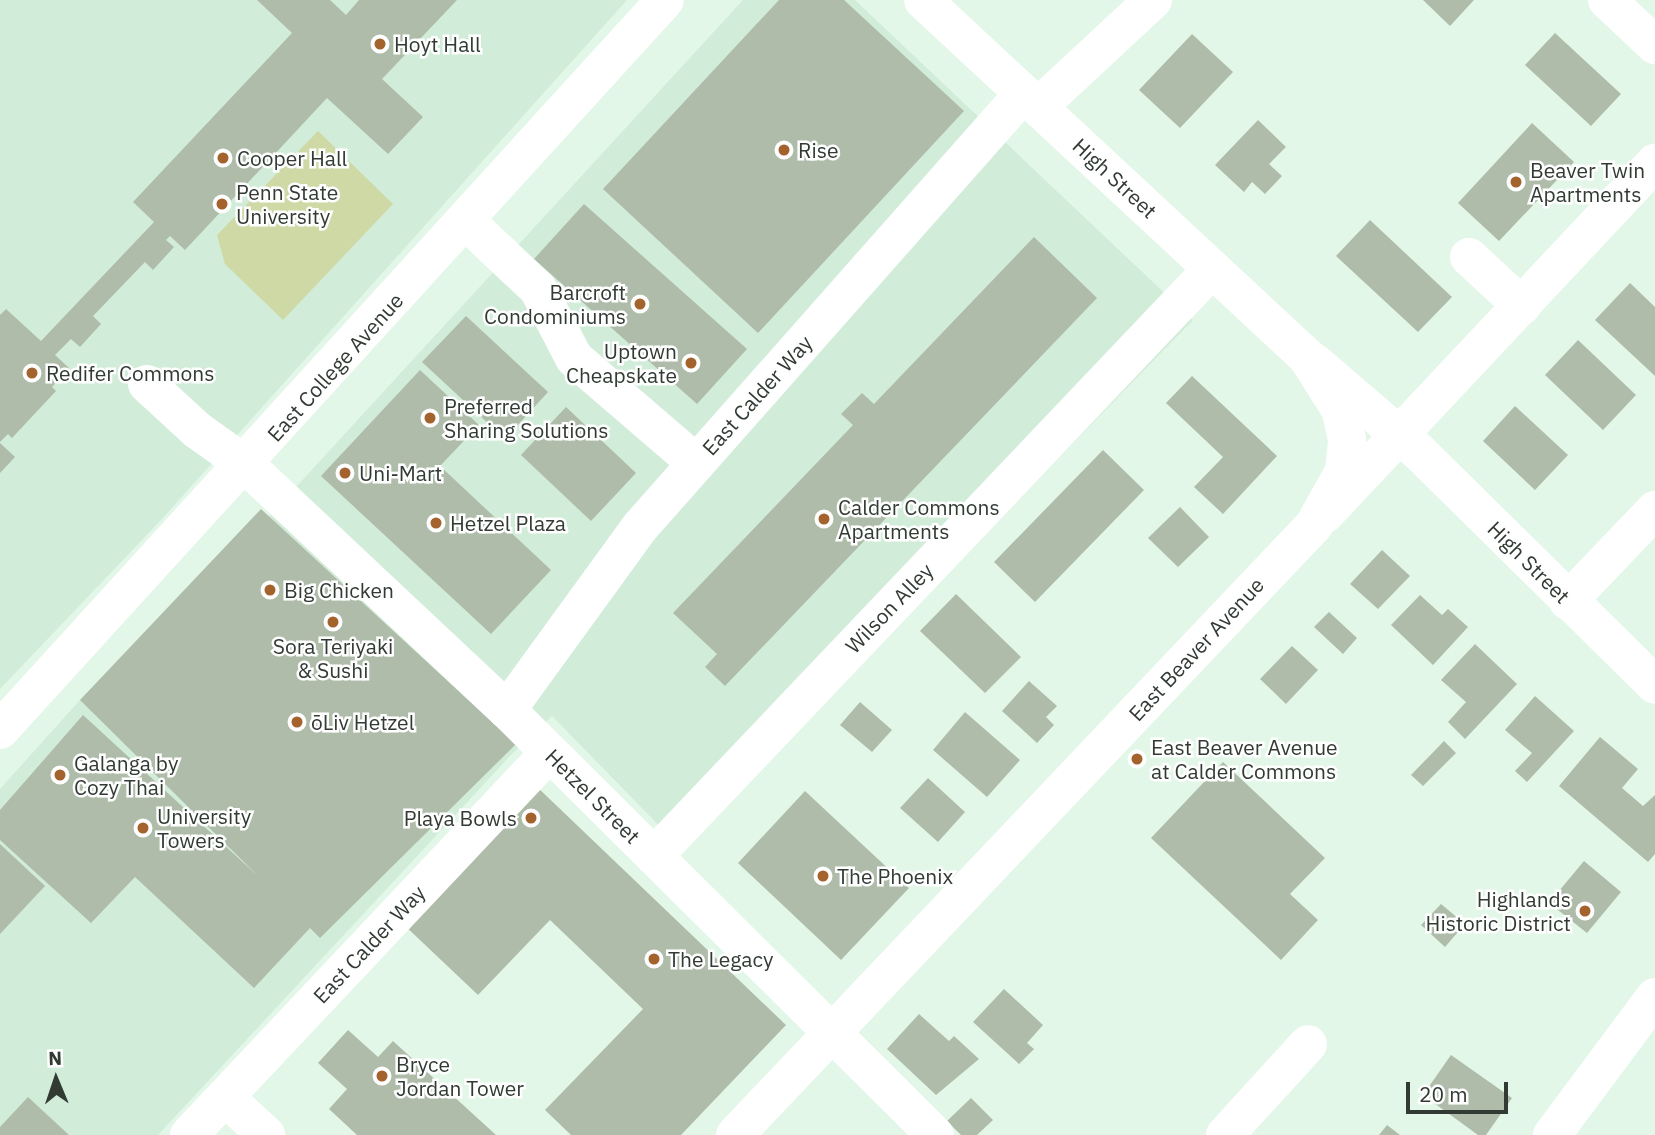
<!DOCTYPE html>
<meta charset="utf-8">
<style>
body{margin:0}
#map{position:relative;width:1655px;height:1135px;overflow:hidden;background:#e3f7e9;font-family:"IBM Plex Sans",sans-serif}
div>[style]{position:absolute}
.built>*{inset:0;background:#d1ecd9}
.green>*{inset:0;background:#cfd9a6}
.building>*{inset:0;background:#afbcaa}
.minor>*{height:38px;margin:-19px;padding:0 19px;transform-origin:19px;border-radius:19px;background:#fff}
.major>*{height:38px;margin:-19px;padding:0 19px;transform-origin:19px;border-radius:19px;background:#fff}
.dots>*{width:19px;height:19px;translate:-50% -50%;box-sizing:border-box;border:4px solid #fefefe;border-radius:50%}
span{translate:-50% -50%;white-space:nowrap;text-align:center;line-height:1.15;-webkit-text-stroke:5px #fefefe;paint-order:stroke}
.poi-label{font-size:21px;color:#323a34}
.left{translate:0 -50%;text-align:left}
.right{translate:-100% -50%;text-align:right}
.street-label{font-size:21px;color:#323a34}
.north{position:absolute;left:21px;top:1044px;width:70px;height:70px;-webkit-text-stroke:5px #fefefe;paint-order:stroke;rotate:358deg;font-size:19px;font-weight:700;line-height:28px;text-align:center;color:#323a34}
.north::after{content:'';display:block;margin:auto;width:24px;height:32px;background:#323a34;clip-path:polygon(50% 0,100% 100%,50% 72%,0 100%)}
.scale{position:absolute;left:1406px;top:1082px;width:102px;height:32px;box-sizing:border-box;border:4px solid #323a34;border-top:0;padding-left:9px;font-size:21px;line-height:24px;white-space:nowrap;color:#323a34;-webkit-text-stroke:5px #fefefe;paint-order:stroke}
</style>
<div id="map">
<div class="built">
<i style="clip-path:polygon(0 0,627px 0,162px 519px,0 689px)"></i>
<i style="clip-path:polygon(743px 0,855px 0,1193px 320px,680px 847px,552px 716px,511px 755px,158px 1135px,0 1135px,0 789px,80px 700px,263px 523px)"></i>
</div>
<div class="green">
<i style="clip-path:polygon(318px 131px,393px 204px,283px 320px,225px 264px,217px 235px)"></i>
</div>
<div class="building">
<i style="clip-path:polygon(257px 0,330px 0,346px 15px,359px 0,457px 0,382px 79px,423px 117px,388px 154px,327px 98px,185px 250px,170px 236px,166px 240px,174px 247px,153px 270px,145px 262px,93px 316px,101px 324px,80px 347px,71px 339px,55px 355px,69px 368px,52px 387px,56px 391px,12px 438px,8px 434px,0 442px,0 315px,6px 309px,41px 341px,154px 222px,133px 202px,292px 33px)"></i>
<i style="clip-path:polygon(779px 0,844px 0,964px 111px,758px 333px,603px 189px)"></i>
<i style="clip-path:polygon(1423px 0,1474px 0,1450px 26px)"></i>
<i style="clip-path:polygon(1555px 33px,1621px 94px,1591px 126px,1525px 65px)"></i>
<i style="clip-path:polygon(1192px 34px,1233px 72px,1180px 128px,1139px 90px)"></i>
<i style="clip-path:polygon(1258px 120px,1286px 147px,1269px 164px,1282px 176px,1265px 194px,1252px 182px,1244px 192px,1215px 165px)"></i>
<i style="clip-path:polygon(1532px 123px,1574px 162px,1499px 241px,1458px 203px)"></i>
<i style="clip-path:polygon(584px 204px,747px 349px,697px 404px,534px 259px)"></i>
<i style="clip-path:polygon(1370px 220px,1452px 297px,1418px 332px,1336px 256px)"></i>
<i style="clip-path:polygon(1034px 237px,1097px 298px,725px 686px,705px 667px,717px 654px,673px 613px,853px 425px,841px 414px,862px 393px,874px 404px)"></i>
<i style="clip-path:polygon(1630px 283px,1655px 307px,1655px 376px,1595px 320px)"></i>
<i style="clip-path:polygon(466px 316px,548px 392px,505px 439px,422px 362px)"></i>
<i style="clip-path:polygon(1578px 340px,1636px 395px,1603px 430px,1545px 375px)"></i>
<i style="clip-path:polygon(420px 370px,479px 425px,440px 466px,551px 570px,491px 634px,321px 476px)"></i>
<i style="clip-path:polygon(1192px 376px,1277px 456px,1223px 514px,1194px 487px,1223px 457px,1166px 403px)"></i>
<i style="clip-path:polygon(1515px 406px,1568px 455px,1535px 490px,1483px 441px)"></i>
<i style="clip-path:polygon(566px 407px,636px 473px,591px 521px,521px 455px)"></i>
<i style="clip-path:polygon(0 443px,15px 457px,0 473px)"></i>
<i style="clip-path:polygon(1103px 450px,1144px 490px,1035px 602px,994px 562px)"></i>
<i style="clip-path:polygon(1180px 507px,1209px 537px,1178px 567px,1148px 538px)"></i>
<i style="clip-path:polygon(261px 509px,516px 744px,320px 938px,310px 928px,254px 988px,135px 877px,91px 923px,0 840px,0 810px,83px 715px,258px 876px,80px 700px)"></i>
<i style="clip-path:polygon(1382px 550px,1410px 576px,1378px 609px,1350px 584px)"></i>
<i style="clip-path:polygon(956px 594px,1021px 657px,985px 693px,920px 631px)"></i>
<i style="clip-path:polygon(1420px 595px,1442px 615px,1448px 609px,1468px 627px,1433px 665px,1391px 625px)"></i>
<i style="clip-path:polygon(1329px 612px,1357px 638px,1343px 654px,1314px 627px)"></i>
<i style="clip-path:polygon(1475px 644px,1517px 684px,1465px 739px,1448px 722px,1466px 702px,1441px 680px)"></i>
<i style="clip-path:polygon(1292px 646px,1318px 670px,1286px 704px,1260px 679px)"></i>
<i style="clip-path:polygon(1029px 681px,1057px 706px,1046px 717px,1054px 725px,1037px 743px,1002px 711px)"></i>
<i style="clip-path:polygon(1535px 696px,1574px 731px,1527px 782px,1515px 771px,1532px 753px,1505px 730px)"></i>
<i style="clip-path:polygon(860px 702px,892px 730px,872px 752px,840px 725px)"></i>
<i style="clip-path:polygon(965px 712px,1020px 760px,987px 797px,933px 750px)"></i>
<i style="clip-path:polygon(1600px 737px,1638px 769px,1622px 788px,1643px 806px,1655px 795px,1655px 854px,1648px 862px,1559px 786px)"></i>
<i style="clip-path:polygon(1444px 741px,1456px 753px,1423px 786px,1411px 775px)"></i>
<i style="clip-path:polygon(1223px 762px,1325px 858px,1290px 894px,1318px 920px,1281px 960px,1151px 838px)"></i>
<i style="clip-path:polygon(928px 778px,965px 812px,938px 842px,900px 808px)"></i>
<i style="clip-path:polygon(535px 785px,786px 1025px,681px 1135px,571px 1135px,545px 1110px,643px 1009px,550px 920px,478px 995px,402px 923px)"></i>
<i style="clip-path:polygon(805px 791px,909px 888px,841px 960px,738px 863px)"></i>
<i style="clip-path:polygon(0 844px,45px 886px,0 934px)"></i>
<i style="clip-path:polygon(1584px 861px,1621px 892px,1587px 933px,1549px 903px)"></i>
<i style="clip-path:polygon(1441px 904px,1465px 924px,1445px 947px,1421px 925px)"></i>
<i style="clip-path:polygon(1004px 989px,1043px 1025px,1027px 1043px,1034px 1049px,1019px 1064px,973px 1022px)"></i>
<i style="clip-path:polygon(919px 1014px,949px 1041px,954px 1036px,979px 1059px,936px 1095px,887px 1049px)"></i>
<i style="clip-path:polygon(348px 1030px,378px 1057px,393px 1041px,496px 1135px,357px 1135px,329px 1109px,347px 1089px,318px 1063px)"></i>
<i style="clip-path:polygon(1451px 1055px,1512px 1098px,1486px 1135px,1478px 1135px,1423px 1095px)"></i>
<i style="clip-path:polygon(28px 1097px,69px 1135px,0 1135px,0 1127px)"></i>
<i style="clip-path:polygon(971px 1098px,993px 1120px,977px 1135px,961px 1135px,947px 1121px)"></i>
<i style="clip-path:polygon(1387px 1125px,1400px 1135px,1379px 1135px)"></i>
</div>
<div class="minor">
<i style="left:1607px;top:0;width:66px;rotate:43.2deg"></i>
<i style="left:1038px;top:107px;width:157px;rotate:-42.9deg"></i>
<i style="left:467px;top:222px;width:98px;rotate:43.3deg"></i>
<i style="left:538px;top:289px;width:78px;rotate:62.4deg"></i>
<i style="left:574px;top:358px;width:161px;rotate:40.7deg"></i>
<i style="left:1469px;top:257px;width:72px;rotate:42.8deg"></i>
<i style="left:1314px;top:362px;width:140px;rotate:40.6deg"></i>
<i style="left:1420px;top:453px;width:330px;rotate:44.6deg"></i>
<i style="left:147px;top:384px;width:68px;rotate:42.6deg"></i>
<i style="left:197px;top:430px;width:60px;rotate:35.5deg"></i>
<i style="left:246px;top:465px;width:358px;rotate:43.2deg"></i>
<i style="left:507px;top:710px;width:603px;rotate:44.8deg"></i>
<i style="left:1325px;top:514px;width:482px;rotate:-46.8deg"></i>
<i style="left:1568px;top:601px;width:126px;rotate:-46.3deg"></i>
<i style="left:507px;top:710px;width:226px;rotate:-54deg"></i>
<i style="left:640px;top:527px;width:578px;rotate:-48.51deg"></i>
<i style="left:654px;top:856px;width:810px;rotate:-46.45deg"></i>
<i style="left:225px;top:1097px;width:56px;rotate:42.8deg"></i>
<i style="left:189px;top:1135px;width:525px;rotate:-46.7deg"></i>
<i style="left:1225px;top:1135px;width:123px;rotate:-47.6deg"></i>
<i style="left:1552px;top:1135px;width:172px;rotate:-53.3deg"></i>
</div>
<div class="major">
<i style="left:0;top:730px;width:987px;rotate:-47.67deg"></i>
<i style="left:735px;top:1135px;width:841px;rotate:-46.49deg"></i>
<i style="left:1314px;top:525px;width:62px;rotate:-60.9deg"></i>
<i style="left:1344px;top:471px;width:31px;rotate:-84deg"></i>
<i style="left:1347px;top:440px;width:30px;rotate:-102deg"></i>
<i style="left:1341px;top:411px;width:64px;rotate:-122.2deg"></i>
<i style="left:1307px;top:357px;width:524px;rotate:-137.09deg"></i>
</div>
<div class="dots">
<i style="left:380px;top:44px;background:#a4632d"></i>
<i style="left:784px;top:150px;background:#a4632d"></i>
<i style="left:223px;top:158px;background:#a4632d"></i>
<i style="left:1516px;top:182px;background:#a4632d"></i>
<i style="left:222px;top:204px;background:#a4632d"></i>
<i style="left:640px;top:304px;background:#a4632d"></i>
<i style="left:691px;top:363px;background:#a4632d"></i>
<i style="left:32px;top:373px;background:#a4632d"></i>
<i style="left:430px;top:418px;background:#a4632d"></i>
<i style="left:345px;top:473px;background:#a4632d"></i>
<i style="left:824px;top:519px;background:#a4632d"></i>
<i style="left:436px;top:523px;background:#a4632d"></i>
<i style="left:270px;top:590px;background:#a4632d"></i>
<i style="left:333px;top:622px;background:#a4632d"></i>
<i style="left:297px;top:722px;background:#a4632d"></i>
<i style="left:1137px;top:759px;background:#a4632d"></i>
<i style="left:60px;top:775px;background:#a4632d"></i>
<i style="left:531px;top:818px;background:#a4632d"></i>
<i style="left:143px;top:828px;background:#a4632d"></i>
<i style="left:823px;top:876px;background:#a4632d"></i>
<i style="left:1585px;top:911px;background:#a4632d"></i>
<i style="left:654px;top:959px;background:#a4632d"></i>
<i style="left:382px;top:1076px;background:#a4632d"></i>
</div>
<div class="poi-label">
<span class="left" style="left:394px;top:44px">Hoyt Hall</span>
<span class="left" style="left:798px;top:150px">Rise</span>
<span class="left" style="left:237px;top:158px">Cooper Hall</span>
<span class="left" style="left:1530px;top:182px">Beaver Twin<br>Apartments</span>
<span class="left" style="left:236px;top:204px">Penn State<br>University</span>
<span class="right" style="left:626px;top:304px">Barcroft<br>Condominiums</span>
<span class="right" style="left:677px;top:363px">Uptown<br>Cheapskate</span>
<span class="left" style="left:46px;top:373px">Redifer Commons</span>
<span class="left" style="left:444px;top:418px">Preferred<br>Sharing Solutions</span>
<span class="left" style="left:359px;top:473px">Uni-Mart</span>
<span class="left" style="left:838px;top:519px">Calder Commons<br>Apartments</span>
<span class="left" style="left:450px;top:523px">Hetzel Plaza</span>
<span class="left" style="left:284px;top:590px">Big Chicken</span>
<span style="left:333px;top:658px">Sora Teriyaki<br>&amp; Sushi</span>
<span class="left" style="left:311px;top:722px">ōLiv Hetzel</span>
<span class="left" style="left:1151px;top:759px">East Beaver Avenue<br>at Calder Commons</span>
<span class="left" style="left:74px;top:775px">Galanga by<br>Cozy Thai</span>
<span class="left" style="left:157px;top:828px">University<br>Towers</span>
<span class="right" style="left:517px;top:818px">Playa Bowls</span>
<span class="left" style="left:837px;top:876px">The Phoenix</span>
<span class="right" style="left:1571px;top:911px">Highlands<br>Historic District</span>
<span class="left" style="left:668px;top:959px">The Legacy</span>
<span class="left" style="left:396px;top:1076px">Bryce<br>Jordan Tower</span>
</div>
<div class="street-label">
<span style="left:1115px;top:178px;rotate:43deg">High Street</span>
<span style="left:335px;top:367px;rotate:-48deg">East College Avenue</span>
<span style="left:757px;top:395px;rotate:-48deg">East Calder Way</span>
<span style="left:1529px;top:562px;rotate:45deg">High Street</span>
<span style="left:889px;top:608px;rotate:-46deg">Wilson Alley</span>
<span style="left:1196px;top:649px;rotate:-47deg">East Beaver Avenue</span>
<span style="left:593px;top:796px;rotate:45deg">Hetzel Street</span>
<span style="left:369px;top:944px;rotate:-47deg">East Calder Way</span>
</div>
<div class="north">N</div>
<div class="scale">20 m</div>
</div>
